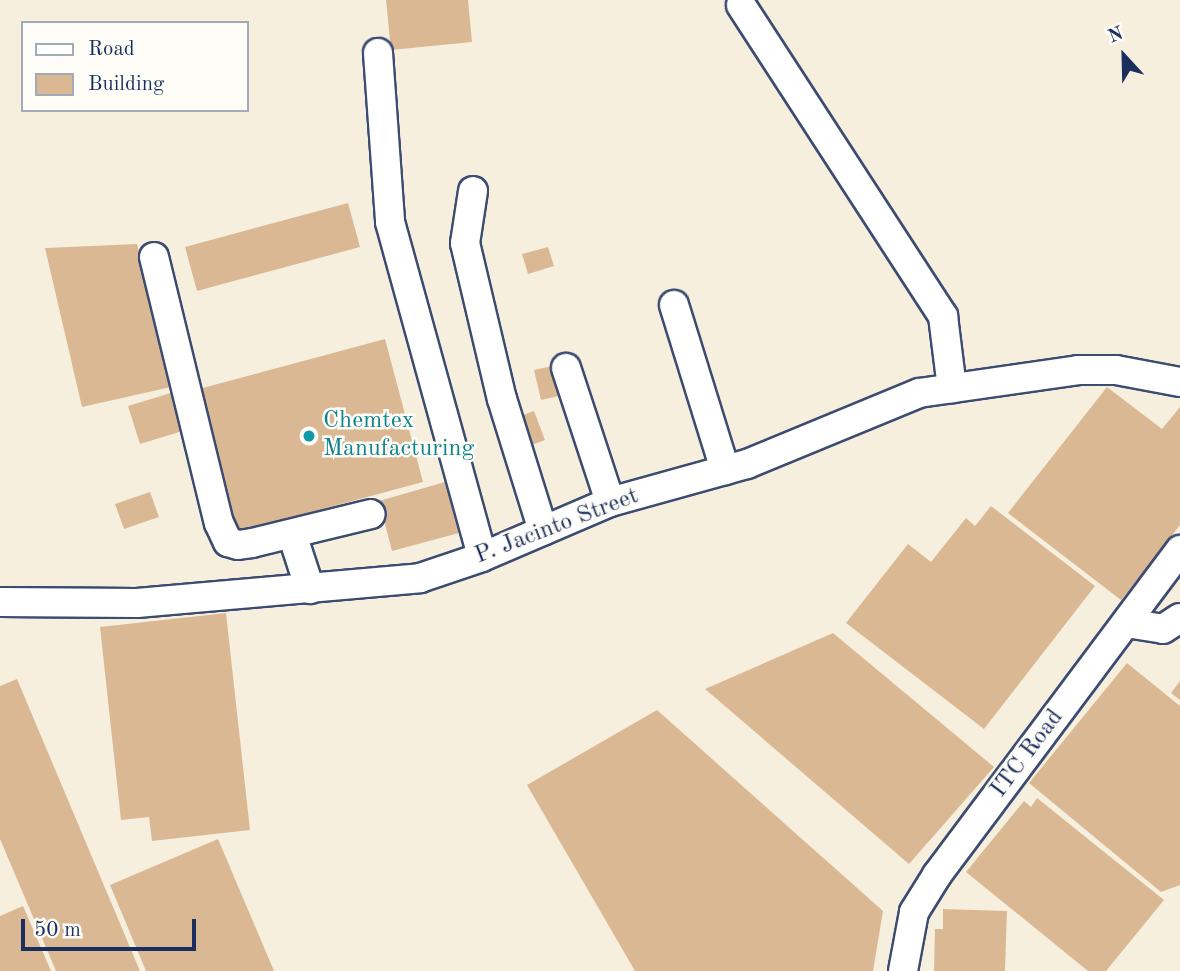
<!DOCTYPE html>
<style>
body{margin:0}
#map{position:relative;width:1180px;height:971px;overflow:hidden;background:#f7efde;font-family:"Old Standard TT",serif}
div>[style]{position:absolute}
.building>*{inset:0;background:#dbb894}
.roads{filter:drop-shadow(2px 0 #3c4c71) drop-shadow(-2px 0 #3c4c71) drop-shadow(0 2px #3c4c71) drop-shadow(0 -2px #3c4c71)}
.minor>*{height:28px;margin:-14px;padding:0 14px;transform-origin:14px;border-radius:14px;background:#fff}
.dots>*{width:19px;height:19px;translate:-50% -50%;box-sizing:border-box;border:4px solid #fdfcf7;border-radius:50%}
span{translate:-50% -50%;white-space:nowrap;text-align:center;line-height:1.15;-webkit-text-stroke:5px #fdfcf7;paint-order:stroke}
.culture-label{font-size:24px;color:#0d838f}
.left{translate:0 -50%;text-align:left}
.street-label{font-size:24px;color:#1b2f5e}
.legend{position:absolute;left:21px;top:21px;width:228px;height:91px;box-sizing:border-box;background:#fdfcf7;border:2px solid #a3aaba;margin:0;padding:9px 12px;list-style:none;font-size:21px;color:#1b2f5e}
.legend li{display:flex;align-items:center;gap:14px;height:35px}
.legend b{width:35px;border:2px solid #a3aaba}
.north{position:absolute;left:1089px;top:21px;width:70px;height:70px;-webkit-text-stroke:5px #fdfcf7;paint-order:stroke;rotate:338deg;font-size:19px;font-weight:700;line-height:28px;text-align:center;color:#1b2f5e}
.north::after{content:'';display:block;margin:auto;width:24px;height:32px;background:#1b2f5e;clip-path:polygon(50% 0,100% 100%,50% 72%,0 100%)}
.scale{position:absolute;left:21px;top:919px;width:175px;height:32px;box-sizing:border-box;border:4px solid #1b2f5e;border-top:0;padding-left:9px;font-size:21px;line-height:24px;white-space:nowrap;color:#1b2f5e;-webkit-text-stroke:5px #fdfcf7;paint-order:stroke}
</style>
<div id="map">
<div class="building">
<i style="clip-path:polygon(386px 0,468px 0,472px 42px,391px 50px)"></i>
<i style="clip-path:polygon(348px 203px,360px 247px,197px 291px,185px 247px)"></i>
<i style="clip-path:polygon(137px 244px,171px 387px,82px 407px,45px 248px)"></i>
<i style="clip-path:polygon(548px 247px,554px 266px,528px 274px,522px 254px)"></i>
<i style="clip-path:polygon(385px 339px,423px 482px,233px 533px,195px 390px)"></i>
<i style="clip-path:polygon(557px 365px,563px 395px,541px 400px,534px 370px)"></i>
<i style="clip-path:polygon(1107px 387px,1162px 429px,1180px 407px,1180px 525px,1121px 600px,1008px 513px)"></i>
<i style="clip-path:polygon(174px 392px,186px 430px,140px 444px,128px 406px)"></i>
<i style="clip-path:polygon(534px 411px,545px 440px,523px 448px,512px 419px)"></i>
<i style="clip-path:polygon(445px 482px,459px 533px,392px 551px,379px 501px)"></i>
<i style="clip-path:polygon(150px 492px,159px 517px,124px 529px,115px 504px)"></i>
<i style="clip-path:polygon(991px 506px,1095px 586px,984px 729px,846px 623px,908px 544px,931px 562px,966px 518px,975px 526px)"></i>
<i style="clip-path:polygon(226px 613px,250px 830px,152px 841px,149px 817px,121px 820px,100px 627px)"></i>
<i style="clip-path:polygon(833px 633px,994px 767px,909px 864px,705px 689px)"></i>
<i style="clip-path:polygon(1127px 663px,1180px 706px,1180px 885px,1161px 892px,1029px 783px)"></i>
<i style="clip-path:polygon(17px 679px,140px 971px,56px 971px,0 839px,0 686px)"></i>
<i style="clip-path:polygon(1180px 681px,1180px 700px,1171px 693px)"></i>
<i style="clip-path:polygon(657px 710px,883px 911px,873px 971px,635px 971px,527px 785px)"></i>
<i style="clip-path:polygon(1037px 798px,1164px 900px,1106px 971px,1088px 971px,966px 872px,1024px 801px,1031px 807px)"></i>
<i style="clip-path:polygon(218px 839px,274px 971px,146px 971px,110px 885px)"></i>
<i style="clip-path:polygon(23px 906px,51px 971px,0 971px,0 916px)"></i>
<i style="clip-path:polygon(943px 909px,1007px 911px,1005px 971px,934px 971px,935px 929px,943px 929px)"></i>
</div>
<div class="roads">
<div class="minor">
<i style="left:741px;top:5px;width:371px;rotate:57deg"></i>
<i style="left:943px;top:316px;width:73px;rotate:82.9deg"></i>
<i style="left:378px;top:53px;width:169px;rotate:85.9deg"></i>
<i style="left:390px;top:222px;width:347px;rotate:74.6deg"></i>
<i style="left:473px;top:191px;width:53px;rotate:98.7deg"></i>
<i style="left:465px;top:243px;width:160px;rotate:76.7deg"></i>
<i style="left:502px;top:399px;width:138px;rotate:72.7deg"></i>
<i style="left:154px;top:257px;width:274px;rotate:76.3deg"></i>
<i style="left:219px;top:523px;width:21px;rotate:65deg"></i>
<i style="left:228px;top:542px;width:10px;rotate:17deg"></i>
<i style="left:238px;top:545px;width:14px;rotate:-8deg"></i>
<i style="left:252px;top:543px;width:122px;rotate:-13.7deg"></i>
<i style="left:674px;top:305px;width:173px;rotate:72.8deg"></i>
<i style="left:566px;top:368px;width:141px;rotate:71.8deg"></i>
<i style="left:292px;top:534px;width:58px;rotate:71.9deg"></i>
<i style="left:0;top:602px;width:137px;rotate:0.4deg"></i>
<i style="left:137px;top:603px;width:284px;rotate:-5deg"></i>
<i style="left:420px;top:578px;width:65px;rotate:-18.7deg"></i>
<i style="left:482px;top:557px;width:139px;rotate:-23.3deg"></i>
<i style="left:610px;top:502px;width:142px;rotate:-15.5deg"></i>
<i style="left:747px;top:464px;width:186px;rotate:-22.4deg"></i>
<i style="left:919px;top:393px;width:161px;rotate:-8.2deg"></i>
<i style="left:1078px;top:370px;width:38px"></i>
<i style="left:1116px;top:370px;width:65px;rotate:10.6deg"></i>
<i style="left:1126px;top:623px;width:37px;rotate:9deg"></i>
<i style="left:1163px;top:629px;width:20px;rotate:-33deg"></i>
<i style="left:903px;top:971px;width:60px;rotate:-79.4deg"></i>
<i style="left:914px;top:912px;width:44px;rotate:-58.1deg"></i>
<i style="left:937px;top:875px;width:406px;rotate:-53.2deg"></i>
</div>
</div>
<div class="dots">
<i style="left:309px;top:436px;background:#0f9aa8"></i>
</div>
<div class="culture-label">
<span class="left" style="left:323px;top:436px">Chemtex<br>Manufacturing</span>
</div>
<div class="street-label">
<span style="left:557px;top:527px;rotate:-21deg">P. Jacinto Street</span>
<span style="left:1028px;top:754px;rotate:-53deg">ITC Road</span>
</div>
<ul class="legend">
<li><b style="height:9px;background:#fff"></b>Road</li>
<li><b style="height:19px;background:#dbb894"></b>Building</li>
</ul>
<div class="north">N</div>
<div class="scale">50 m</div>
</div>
